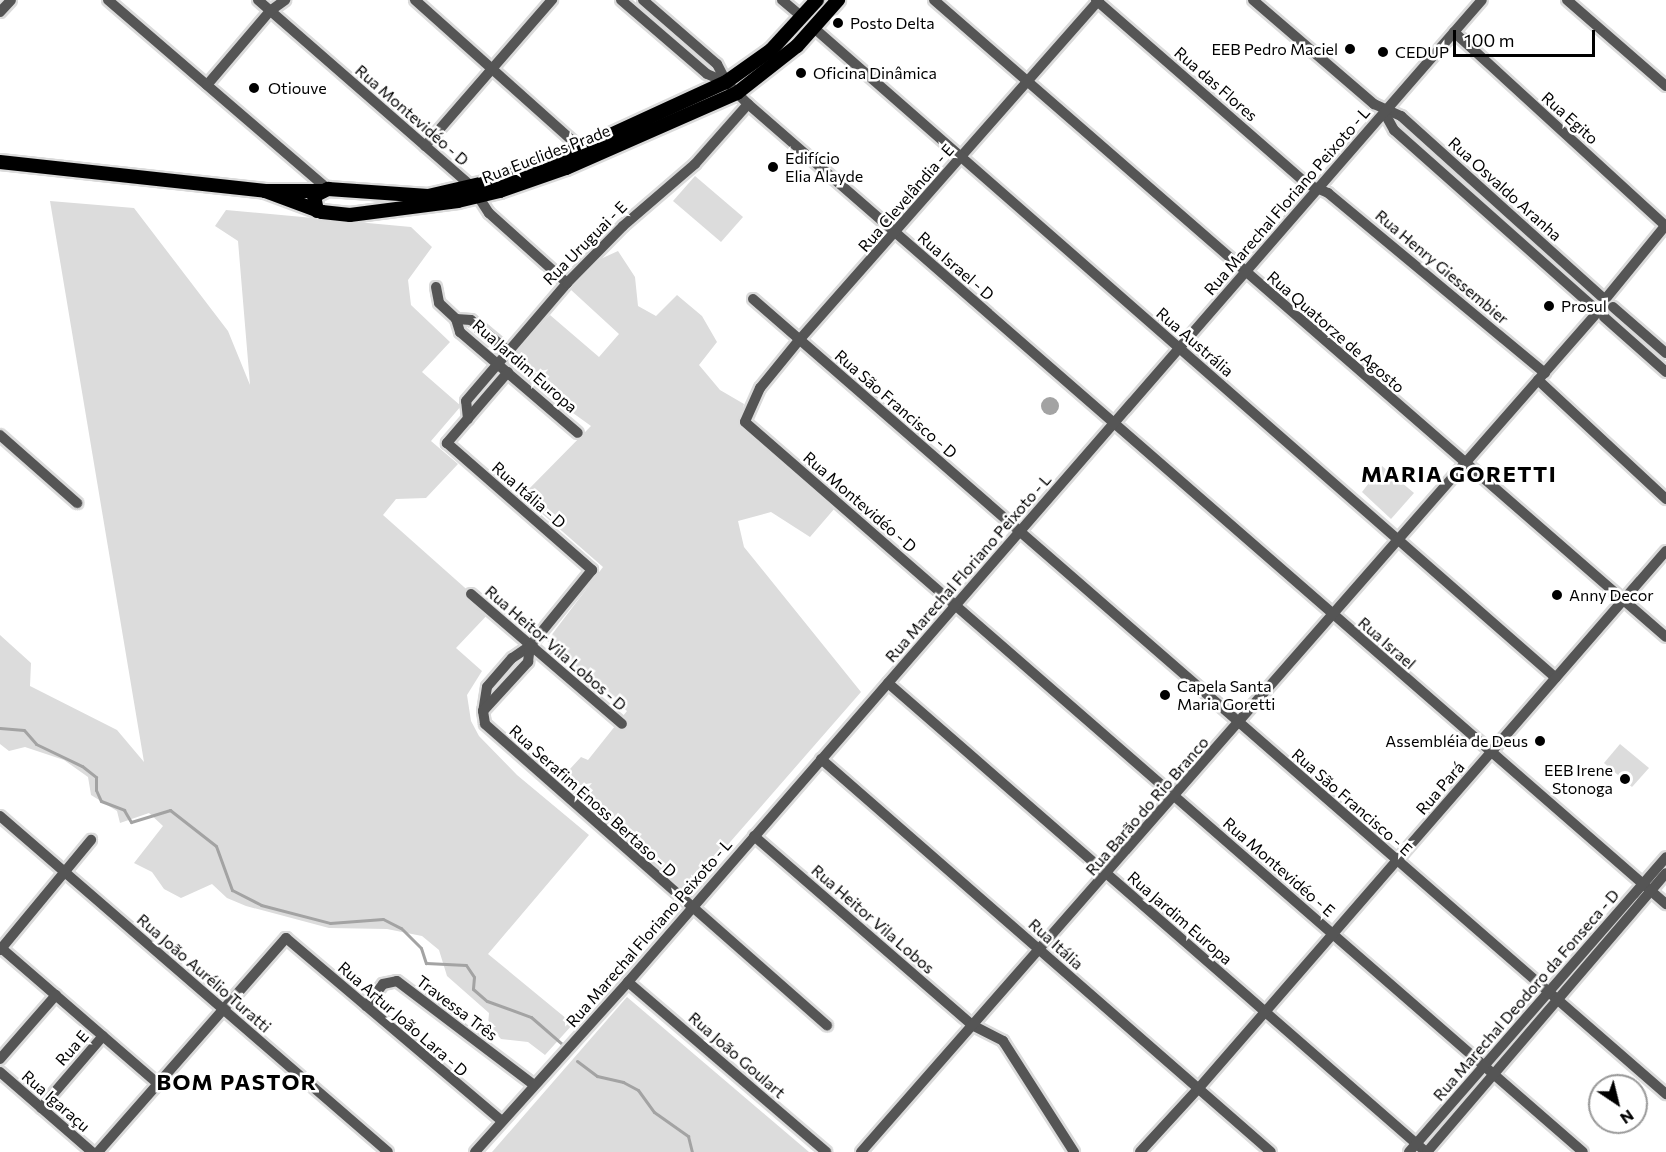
<!DOCTYPE html>
<meta charset="utf-8">
<style>
body{margin:0}
#map{position:relative;width:1666px;height:1152px;overflow:hidden;background:#fff;font-family:Commissioner,sans-serif}
div>[style]{position:absolute}
.green>*{inset:0;background:#dcdcdc}
.water>*{inset:0;background:#a3a3a3}
.round{border-radius:50%}
.stream>*{height:3px;margin:-1.5px;padding:0 1.5px;transform-origin:1.5px;border-radius:1.5px;background:#a3a3a3}
.roads{filter:drop-shadow(2px 0 #dbdbdb) drop-shadow(-2px 0 #dbdbdb) drop-shadow(0 2px #dbdbdb) drop-shadow(0 -2px #dbdbdb)}
.minor>*{height:10px;margin:-5px;padding:0 5px;transform-origin:5px;border-radius:5px;background:#555}
.major>*{height:14px;margin:-7px;padding:0 7px;transform-origin:7px;border-radius:7px;background:#000}
.dots>*{width:16px;height:16px;translate:-50% -50%;box-sizing:border-box;border:3px solid #fff;border-radius:50%}
span{translate:-50% -50%;white-space:nowrap;text-align:center;line-height:1.15;-webkit-text-stroke:5px #fff;paint-order:stroke}
.poi-label{font-size:16px;color:#000}
.left{translate:0 -50%;text-align:left}
.right{translate:-100% -50%;text-align:right}
.street-label{font-size:16px;color:#000}
.district-label{font-size:22px;color:#000;font-weight:700;letter-spacing:1.5px}
.north{position:absolute;left:1588px;top:1074px;width:60px;height:60px;box-sizing:border-box;background:#fff;border:2px solid #999;border-radius:50%;rotate:145deg;font-size:16px;font-weight:700;line-height:24px;text-align:center;color:#000}
.north::after{content:'';display:block;margin:auto;width:21px;height:27px;background:#000;clip-path:polygon(50% 0,100% 100%,50% 72%,0 100%)}
.scale{position:absolute;left:1453px;top:30px;width:142px;height:27px;box-sizing:border-box;border:3px solid #000;border-top:0;padding-left:8px;font-size:18px;line-height:21px;white-space:nowrap;color:#000;-webkit-text-stroke:4px #fff;paint-order:stroke}
</style>
<div id="map">
<div class="green">
<i style="clip-path:polygon(695px 176px,743px 217px,721px 242px,673px 201px)"></i>
<i style="clip-path:polygon(50px 201px,134px 208px,228px 331px,250px 385px,238px 241px,215px 226px,226px 210px,411px 227px,432px 247px,408px 280px,411px 305px,450px 342px,422px 372px,461px 406px,431px 441px,458px 464px,426px 498px,396px 499px,383px 515px,491px 611px,456px 648px,482px 671px,467px 695px,471px 721px,479px 736px,517px 775px,589px 835px,488px 954px,573px 1024px,545px 1055px,528px 1042px,501px 1039px,488px 1025px,489px 1013px,447px 976px,439px 950px,422px 936px,387px 929px,329px 928px,246px 906px,227px 898px,212px 884px,181px 898px,164px 889px,152px 872px,134px 863px,163px 826px,149px 813px,120px 823px,117px 811px,91px 795px,88px 777px,64px 760px,25px 747px,9px 751px,0 744px,0 635px,31px 663px,30px 686px,117px 730px,144px 762px)"></i>
<i style="clip-path:polygon(618px 251px,635px 277px,638px 306px,656px 316px,677px 295px,702px 316px,717px 342px,699px 365px,720px 390px,744px 404px,739px 426px,835px 508px,810px 537px,771px 512px,738px 521px,744px 547px,861px 692px,683px 896px,558px 782px,581px 757px,588px 760px,627px 711px,547px 641px,603px 567px,522px 496px,591px 426px,505px 364px,550px 315px,599px 357px,619px 334px,570px 289px,594px 262px)"></i>
<i style="clip-path:polygon(1382px 466px,1414px 493px,1391px 519px,1362px 492px)"></i>
<i style="clip-path:polygon(1620px 744px,1649px 768px,1632px 787px,1604px 763px)"></i>
<i style="clip-path:polygon(627px 997px,809px 1152px,492px 1152px)"></i>
</div>
<div class="water">
<i class="round" style="left:1041px;top:397px;width:18px;height:18px"></i>
</div>
<div class="stream">
<i style="left:0;top:728px;width:24px;rotate:5deg"></i>
<i style="left:24px;top:730px;width:18px;rotate:49deg"></i>
<i style="left:36px;top:744px;width:51px;rotate:25.6deg"></i>
<i style="left:82px;top:766px;width:18px;rotate:38deg"></i>
<i style="left:96px;top:777px;width:13px;rotate:90deg"></i>
<i style="left:96px;top:790px;width:12px;rotate:66deg"></i>
<i style="left:101px;top:801px;width:25px;rotate:21deg"></i>
<i style="left:124px;top:810px;width:14px;rotate:60deg"></i>
<i style="left:131px;top:822px;width:41px;rotate:-17.1deg"></i>
<i style="left:170px;top:810px;width:58px;rotate:38deg"></i>
<i style="left:216px;top:846px;width:47px;rotate:70deg"></i>
<i style="left:232px;top:890px;width:33px;rotate:27deg"></i>
<i style="left:261px;top:905px;width:71px;rotate:14.6deg"></i>
<i style="left:330px;top:923px;width:53px;rotate:-4.3deg"></i>
<i style="left:383px;top:919px;width:20px;rotate:27deg"></i>
<i style="left:401px;top:928px;width:28px;rotate:45deg"></i>
<i style="left:421px;top:948px;width:16px;rotate:72deg"></i>
<i style="left:426px;top:963px;width:40px;rotate:2.9deg"></i>
<i style="left:466px;top:965px;width:14px;rotate:56deg"></i>
<i style="left:474px;top:977px;width:12px;rotate:95deg"></i>
<i style="left:473px;top:989px;width:18px;rotate:41deg"></i>
<i style="left:487px;top:1001px;width:47px;rotate:20deg"></i>
<i style="left:531px;top:1017px;width:41px;rotate:41.1deg"></i>
<i style="left:577px;top:1061px;width:25px;rotate:37deg"></i>
<i style="left:597px;top:1076px;width:27px;rotate:13deg"></i>
<i style="left:623px;top:1082px;width:17px;rotate:28deg"></i>
<i style="left:638px;top:1090px;width:27px;rotate:54deg"></i>
<i style="left:654px;top:1112px;width:42px;rotate:35.2deg"></i>
<i style="left:688px;top:1136px;width:16px;rotate:76deg"></i>
</div>
<div class="roads">
<div class="minor">
<i style="left:108px;top:0;width:290px;rotate:40.7deg"></i>
<i style="left:258px;top:0;width:284px;rotate:41.1deg"></i>
<i style="left:472px;top:187px;width:31px;rotate:57deg"></i>
<i style="left:489px;top:213px;width:105px;rotate:41.9deg"></i>
<i style="left:415px;top:0;width:228px;rotate:41.8deg"></i>
<i style="left:621px;top:0;width:113px;rotate:40.7deg"></i>
<i style="left:707px;top:74px;width:21px;rotate:23deg"></i>
<i style="left:643px;top:0;width:98px;rotate:40.9deg"></i>
<i style="left:717px;top:64px;width:20px;rotate:63deg"></i>
<i style="left:726px;top:82px;width:31px;rotate:45deg"></i>
<i style="left:748px;top:104px;width:1218px;rotate:41.07deg"></i>
<i style="left:782px;top:0;width:26px;rotate:40deg"></i>
<i style="left:934px;top:0;width:970px;rotate:41.03deg"></i>
<i style="left:1096px;top:0;width:280px;rotate:41.1deg"></i>
<i style="left:1307px;top:184px;width:23px;rotate:23deg"></i>
<i style="left:1328px;top:193px;width:282px;rotate:39.7deg"></i>
<i style="left:1099px;top:0;width:452px;rotate:131.4deg"></i>
<i style="left:800px;top:339px;width:63px;rotate:129.2deg"></i>
<i style="left:760px;top:388px;width:37px;rotate:114deg"></i>
<i style="left:745px;top:422px;width:1111px;rotate:41.06deg"></i>
<i style="left:1253px;top:0;width:160px;rotate:40.7deg"></i>
<i style="left:1374px;top:104px;width:30px;rotate:24deg"></i>
<i style="left:1401px;top:116px;width:269px;rotate:42deg"></i>
<i style="left:1567px;top:0;width:131px;rotate:41deg"></i>
<i style="left:0;top:12px;width:16px;rotate:-47deg"></i>
<i style="left:814px;top:28px;width:986px;rotate:41.22deg"></i>
<i style="left:1454px;top:32px;width:287px;rotate:42.5deg"></i>
<i style="left:207px;top:85px;width:97px;rotate:-49.6deg"></i>
<i style="left:270px;top:11px;width:19px;rotate:-36deg"></i>
<i style="left:1384px;top:112px;width:21px;rotate:61deg"></i>
<i style="left:1394px;top:130px;width:264px;rotate:41.6deg"></i>
<i style="left:425px;top:146px;width:194px;rotate:-49deg"></i>
<i style="left:436px;top:287px;width:16px;rotate:79deg"></i>
<i style="left:439px;top:303px;width:23px;rotate:43deg"></i>
<i style="left:456px;top:319px;width:14px;rotate:73deg"></i>
<i style="left:460px;top:332px;width:155px;rotate:40.6deg"></i>
<i style="left:1607px;top:297px;width:93px;rotate:-50.7deg"></i>
<i style="left:753px;top:299px;width:1211px;rotate:41.05deg"></i>
<i style="left:1613px;top:307px;width:70px;rotate:41deg"></i>
<i style="left:1604px;top:317px;width:83px;rotate:41.6deg"></i>
<i style="left:456px;top:319px;width:15px;rotate:4deg"></i>
<i style="left:471px;top:320px;width:48px;rotate:40deg"></i>
<i style="left:508px;top:372px;width:94px;rotate:130.7deg"></i>
<i style="left:447px;top:443px;width:193px;rotate:41.2deg"></i>
<i style="left:592px;top:570px;width:98px;rotate:129.2deg"></i>
<i style="left:530px;top:646px;width:22px;rotate:146deg"></i>
<i style="left:512px;top:658px;width:38px;rotate:131deg"></i>
<i style="left:487px;top:687px;width:24px;rotate:99deg"></i>
<i style="left:483px;top:711px;width:13px;rotate:81deg"></i>
<i style="left:485px;top:724px;width:456px;rotate:41.4deg"></i>
<i style="left:1538px;top:380px;width:175px;rotate:42.9deg"></i>
<i style="left:468px;top:419px;width:18px;rotate:-96deg"></i>
<i style="left:466px;top:401px;width:155px;rotate:-49.4deg"></i>
<i style="left:567px;top:283px;width:80px;rotate:-45.5deg"></i>
<i style="left:623px;top:226px;width:95px;rotate:-40.7deg"></i>
<i style="left:695px;top:164px;width:80px;rotate:-48.5deg"></i>
<i style="left:0;top:435px;width:103px;rotate:41.4deg"></i>
<i style="left:471px;top:594px;width:199px;rotate:40.7deg"></i>
<i style="left:888px;top:683px;width:714px;rotate:41.08deg"></i>
<i style="left:483px;top:711px;width:67px;rotate:-47.4deg"></i>
<i style="left:528px;top:662px;width:16px;rotate:-83deg"></i>
<i style="left:821px;top:759px;width:597px;rotate:41.13deg"></i>
<i style="left:0;top:816px;width:513px;rotate:40.89deg"></i>
<i style="left:754px;top:836px;width:289px;rotate:40.9deg"></i>
<i style="left:972px;top:1025px;width:35px;rotate:27deg"></i>
<i style="left:1003px;top:1041px;width:132px;rotate:57.4deg"></i>
<i style="left:0;top:947px;width:209px;rotate:40.9deg"></i>
<i style="left:0;top:950px;width:143px;rotate:-50.4deg"></i>
<i style="left:628px;top:982px;width:261px;rotate:40.6deg"></i>
<i style="left:366px;top:1006px;width:28px;rotate:-52deg"></i>
<i style="left:383px;top:984px;width:14px;rotate:-12deg"></i>
<i style="left:397px;top:981px;width:172px;rotate:37.2deg"></i>
<i style="left:0;top:1059px;width:85px;rotate:-48.8deg"></i>
<i style="left:0;top:1072px;width:122px;rotate:41deg"></i>
<i style="left:41px;top:1108px;width:95px;rotate:-49.3deg"></i>
<i style="left:98px;top:1152px;width:285px;rotate:-48.7deg"></i>
<i style="left:286px;top:938px;width:283px;rotate:40.3deg"></i>
<i style="left:475px;top:1152px;width:229px;rotate:-48deg"></i>
<i style="left:628px;top:982px;width:1301px;rotate:-48.99deg"></i>
<i style="left:861px;top:1152px;width:1113px;rotate:-48.75deg"></i>
<i style="left:1140px;top:1152px;width:86px;rotate:-47.4deg"></i>
<i style="left:1198px;top:1089px;width:713px;rotate:-48.98deg"></i>
<i style="left:1409px;top:1152px;width:391px;rotate:-48.9deg"></i>
<i style="left:1427px;top:1152px;width:367px;rotate:-49.4deg"></i>
</div>
<div class="major">
<i style="left:0;top:162px;width:267px;rotate:6.2deg"></i>
<i style="left:265px;top:191px;width:58px"></i>
<i style="left:265px;top:191px;width:61px;rotate:20.2deg"></i>
<i style="left:322px;top:212px;width:28px;rotate:6deg"></i>
<i style="left:350px;top:215px;width:109px;rotate:-7.4deg"></i>
<i style="left:458px;top:201px;width:43px;rotate:-13.4deg"></i>
<i style="left:500px;top:191px;width:70px;rotate:-19.2deg"></i>
<i style="left:566px;top:168px;width:187px;rotate:-23.7deg"></i>
<i style="left:737px;top:93px;width:76px;rotate:-38.1deg"></i>
<i style="left:797px;top:46px;width:62px;rotate:-48.3deg"></i>
<i style="left:317px;top:211px;width:15px;rotate:-101deg"></i>
<i style="left:314px;top:196px;width:16px;rotate:-27deg"></i>
<i style="left:328px;top:189px;width:100px;rotate:4deg"></i>
<i style="left:428px;top:196px;width:72px;rotate:-12.9deg"></i>
<i style="left:498px;top:180px;width:90px;rotate:-20.9deg"></i>
<i style="left:582px;top:148px;width:158px;rotate:-24.6deg"></i>
<i style="left:726px;top:82px;width:55px;rotate:-35.4deg"></i>
<i style="left:771px;top:50px;width:68px;rotate:-47.4deg"></i>
</div>
</div>
<div class="dots">
<i style="left:838px;top:23px;background:#000"></i>
<i style="left:1350px;top:49px;background:#000"></i>
<i style="left:1383px;top:52px;background:#000"></i>
<i style="left:801px;top:73px;background:#000"></i>
<i style="left:254px;top:88px;background:#000"></i>
<i style="left:773px;top:167px;background:#000"></i>
<i style="left:1549px;top:306px;background:#000"></i>
<i style="left:1557px;top:595px;background:#000"></i>
<i style="left:1165px;top:695px;background:#000"></i>
<i style="left:1540px;top:741px;background:#000"></i>
<i style="left:1625px;top:779px;background:#000"></i>
</div>
<div class="poi-label">
<span class="left" style="left:850px;top:23px">Posto Delta</span>
<span class="right" style="left:1338px;top:49px">EEB Pedro Maciel</span>
<span class="left" style="left:1395px;top:52px">CEDUP</span>
<span class="left" style="left:813px;top:73px">Oficina Dinâmica</span>
<span class="left" style="left:268px;top:88px">Otiouve</span>
<span class="left" style="left:785px;top:167px">Edifício<br>Elia Alayde</span>
<span class="left" style="left:1561px;top:306px">Prosul</span>
<span class="left" style="left:1569px;top:595px">Anny Decor</span>
<span class="left" style="left:1177px;top:695px">Capela Santa<br>Maria Goretti</span>
<span class="right" style="left:1528px;top:741px">Assembléia de Deus</span>
<span class="right" style="left:1613px;top:779px">EEB Irene<br>Stonoga</span>
</div>
<div class="street-label">
<span style="left:1216px;top:84px;rotate:41deg">Rua das Flores</span>
<span style="left:412px;top:115px;rotate:41deg">Rua Montevidéo - D</span>
<span style="left:1570px;top:118px;rotate:42deg">Rua Egito</span>
<span style="left:546px;top:154px;rotate:-21deg">Rua Euclides Prade</span>
<span style="left:1505px;top:189px;rotate:42deg">Rua Osvaldo Aranha</span>
<span style="left:906px;top:198px;rotate:-49deg">Rua Clevelândia - E</span>
<span style="left:1287px;top:201px;rotate:-49deg">Rua Marechal Floriano Peixoto - L</span>
<span style="left:585px;top:243px;rotate:-45deg">Rua Uruguai - E</span>
<span style="left:956px;top:266px;rotate:41deg">Rua Israel - D</span>
<span style="left:1442px;top:267px;rotate:40deg">Rua Henry Giessembier</span>
<span style="left:1336px;top:332px;rotate:41deg">Rua Quatorze de Agosto</span>
<span style="left:1195px;top:342px;rotate:41deg">Rua Austrália</span>
<span style="left:525px;top:366px;rotate:41deg">Rua Jardim Europa</span>
<span style="left:896px;top:404px;rotate:41deg">Rua São Francisco - D</span>
<span style="left:529px;top:495px;rotate:41deg">Rua Itália - D</span>
<span style="left:860px;top:502px;rotate:41deg">Rua Montevidéo - D</span>
<span style="left:968px;top:568px;rotate:-49deg">Rua Marechal Floriano Peixoto - L</span>
<span style="left:1387px;top:643px;rotate:41deg">Rua Israel</span>
<span style="left:556px;top:648px;rotate:41deg">Rua Heitor Vila Lobos - D</span>
<span style="left:1440px;top:788px;rotate:-49deg">Rua Pará</span>
<span style="left:593px;top:801px;rotate:42deg">Rua Serafim Enoss Bertaso - D</span>
<span style="left:1352px;top:802px;rotate:41deg">Rua São Francisco - E</span>
<span style="left:1147px;top:806px;rotate:-49deg">Rua Barão do Rio Branco</span>
<span style="left:1279px;top:867px;rotate:41deg">Rua Montevidéo - E</span>
<span style="left:1180px;top:918px;rotate:41deg">Rua Jardim Europa</span>
<span style="left:873px;top:919px;rotate:41deg">Rua Heitor Vila Lobos</span>
<span style="left:649px;top:933px;rotate:-49deg">Rua Marechal Floriano Peixoto - L</span>
<span style="left:1056px;top:944px;rotate:42deg">Rua Itália</span>
<span style="left:204px;top:973px;rotate:41deg">Rua João Aurélio Turatti</span>
<span style="left:1526px;top:995px;rotate:-49deg">Rua Marechal Deodoro da Fonseca - D</span>
<span style="left:457px;top:1008px;rotate:37deg">Travessa Três</span>
<span style="left:403px;top:1019px;rotate:41deg">Rua Artur João Lara - D</span>
<span style="left:72px;top:1048px;rotate:-49deg">Rua E</span>
<span style="left:737px;top:1055px;rotate:41deg">Rua João Goulart</span>
<span style="left:56px;top:1101px;rotate:41deg">Rua Igaraçu</span>
</div>
<div class="district-label">
<span style="left:1459px;top:474px">MARIA GORETTI</span>
<span style="left:237px;top:1082px">BOM PASTOR</span>
</div>
<div class="north">N</div>
<div class="scale">100 m</div>
</div>
